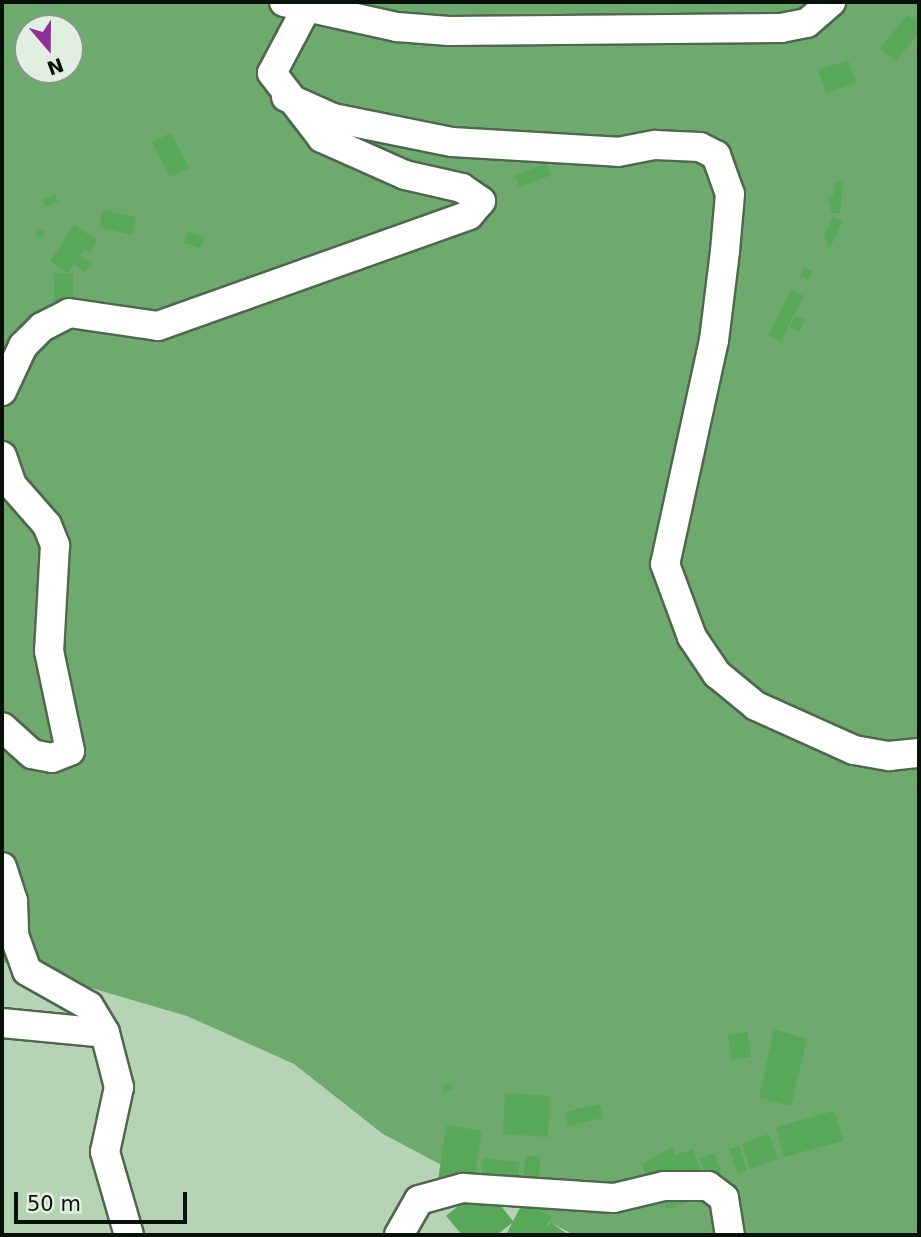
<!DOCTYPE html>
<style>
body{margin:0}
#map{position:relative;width:921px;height:1237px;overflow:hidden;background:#b7d3b6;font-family:"DejaVu Sans",sans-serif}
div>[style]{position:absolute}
.green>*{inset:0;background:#6ea96d}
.building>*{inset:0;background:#58a859}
.roads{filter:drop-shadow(2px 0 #4e674d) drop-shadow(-2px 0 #4e674d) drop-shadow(0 2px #4e674d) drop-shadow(0 -2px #4e674d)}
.minor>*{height:28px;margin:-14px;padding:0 14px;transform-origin:14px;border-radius:14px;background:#fff}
span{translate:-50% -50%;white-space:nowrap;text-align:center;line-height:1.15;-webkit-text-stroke:5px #e1efe0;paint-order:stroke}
.frame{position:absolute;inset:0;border:4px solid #081208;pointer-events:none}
.north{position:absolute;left:14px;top:14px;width:70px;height:70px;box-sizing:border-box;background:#e1efe0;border:2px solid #8a978a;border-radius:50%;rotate:160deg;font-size:19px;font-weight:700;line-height:28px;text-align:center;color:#081208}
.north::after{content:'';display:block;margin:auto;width:24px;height:32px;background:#8f3099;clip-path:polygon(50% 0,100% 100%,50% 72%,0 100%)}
.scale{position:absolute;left:14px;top:1192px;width:173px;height:32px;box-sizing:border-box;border:4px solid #081208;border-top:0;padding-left:9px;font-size:21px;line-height:24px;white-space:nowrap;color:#081208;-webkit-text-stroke:5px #e1efe0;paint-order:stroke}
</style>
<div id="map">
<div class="green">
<i style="clip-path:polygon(evenodd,2px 2px,919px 2px,919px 1235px,574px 1235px,383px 1134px,294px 1064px,187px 1016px,2px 962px,2px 2px,28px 28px,70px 28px,70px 70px,28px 70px,28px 28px)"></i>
</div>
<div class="building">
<i style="clip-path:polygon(907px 15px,919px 24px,919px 32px,896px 61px,880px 48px)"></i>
<i style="clip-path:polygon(848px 60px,856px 83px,826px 93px,818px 70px)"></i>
<i style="clip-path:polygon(171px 133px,189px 168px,170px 177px,152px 142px)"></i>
<i style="clip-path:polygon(546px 164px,551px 175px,519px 187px,515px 175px)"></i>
<i style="clip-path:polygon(836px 181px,843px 183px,840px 213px,832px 213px,827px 197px,839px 197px,833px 196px)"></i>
<i style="clip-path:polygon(55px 194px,58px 202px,45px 207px,43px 200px)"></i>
<i style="clip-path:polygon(103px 210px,136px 217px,132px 235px,99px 227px)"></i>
<i style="clip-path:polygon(833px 217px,842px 221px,830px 248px,824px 236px)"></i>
<i style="clip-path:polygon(74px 225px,97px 240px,90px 253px,84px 249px,80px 256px,91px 263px,85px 272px,74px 264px,68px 273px,50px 261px)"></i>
<i style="clip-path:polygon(39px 229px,45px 232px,42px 238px,36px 235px)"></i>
<i style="clip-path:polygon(188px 232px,204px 238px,200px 248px,184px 243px)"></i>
<i style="clip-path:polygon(804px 268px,812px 271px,808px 280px,800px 276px)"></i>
<i style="clip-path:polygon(54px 273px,73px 274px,73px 307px,54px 307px)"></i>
<i style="clip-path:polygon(791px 290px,804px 296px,781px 341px,768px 335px)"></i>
<i style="clip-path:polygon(796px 316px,805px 320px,799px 332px,790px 327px)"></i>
<i style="clip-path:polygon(774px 1029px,807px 1039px,791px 1106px,759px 1098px)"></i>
<i style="clip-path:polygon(747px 1032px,751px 1057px,731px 1060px,728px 1035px)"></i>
<i style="clip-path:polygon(451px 1083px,453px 1089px,444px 1092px,442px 1086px)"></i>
<i style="clip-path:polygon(505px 1093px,550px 1096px,548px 1137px,503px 1134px)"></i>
<i style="clip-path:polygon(600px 1104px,603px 1118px,568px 1126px,565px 1112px)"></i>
<i style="clip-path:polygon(834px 1111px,843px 1141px,784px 1157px,776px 1127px)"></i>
<i style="clip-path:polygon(447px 1125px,482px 1131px,473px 1185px,438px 1179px)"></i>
<i style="clip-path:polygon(769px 1134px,778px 1159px,750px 1169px,742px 1143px)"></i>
<i style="clip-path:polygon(739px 1146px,747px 1170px,738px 1173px,729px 1149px)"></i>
<i style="clip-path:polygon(672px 1147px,675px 1155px,693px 1149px,705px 1182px,689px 1188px,693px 1200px,667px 1209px,664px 1199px,655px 1202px,642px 1164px)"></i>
<i style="clip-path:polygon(715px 1153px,721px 1173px,706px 1178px,700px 1158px)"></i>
<i style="clip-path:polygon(526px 1156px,541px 1157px,538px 1184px,522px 1182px)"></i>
<i style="clip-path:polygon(483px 1158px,520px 1162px,517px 1182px,480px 1180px)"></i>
<i style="clip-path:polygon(484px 1185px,513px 1221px,523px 1202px,552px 1217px,545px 1229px,550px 1222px,569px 1235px,506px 1235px,512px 1223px,497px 1235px,462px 1235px,446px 1216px)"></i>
</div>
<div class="roads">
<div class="minor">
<i style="left:284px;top:2px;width:116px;rotate:12.5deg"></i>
<i style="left:397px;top:27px;width:52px;rotate:4.4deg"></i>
<i style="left:449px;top:31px;width:332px;rotate:-0.5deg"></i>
<i style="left:781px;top:28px;width:26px;rotate:-11deg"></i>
<i style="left:807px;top:23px;width:32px;rotate:-41deg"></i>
<i style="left:286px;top:97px;width:51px;rotate:24.1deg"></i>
<i style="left:333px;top:118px;width:121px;rotate:11.4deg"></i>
<i style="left:452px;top:142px;width:166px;rotate:3.4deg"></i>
<i style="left:618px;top:152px;width:38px;rotate:-11deg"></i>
<i style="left:655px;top:145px;width:45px;rotate:2.5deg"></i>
<i style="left:700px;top:147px;width:18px;rotate:27deg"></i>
<i style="left:716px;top:155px;width:41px;rotate:70.3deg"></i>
<i style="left:730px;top:194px;width:57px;rotate:95deg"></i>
<i style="left:725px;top:251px;width:90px;rotate:97deg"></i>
<i style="left:714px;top:340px;width:229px;rotate:102.3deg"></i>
<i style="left:665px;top:564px;width:78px;rotate:69.7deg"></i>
<i style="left:692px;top:637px;width:45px;rotate:56deg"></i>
<i style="left:717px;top:674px;width:50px;rotate:39.4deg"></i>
<i style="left:756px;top:706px;width:107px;rotate:24.2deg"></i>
<i style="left:854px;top:750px;width:36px;rotate:10deg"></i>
<i style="left:889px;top:756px;width:30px;rotate:-6deg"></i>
<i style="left:2px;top:391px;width:50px;rotate:-65deg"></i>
<i style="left:23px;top:346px;width:27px;rotate:-45deg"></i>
<i style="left:42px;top:327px;width:30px;rotate:-27deg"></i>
<i style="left:69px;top:313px;width:90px;rotate:8.3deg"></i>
<i style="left:158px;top:326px;width:330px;rotate:-19.6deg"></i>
<i style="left:469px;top:215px;width:18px;rotate:-49deg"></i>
<i style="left:481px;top:201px;width:23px;rotate:-146deg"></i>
<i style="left:462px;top:188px;width:58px;rotate:-167.2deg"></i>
<i style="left:405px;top:175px;width:91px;rotate:-156deg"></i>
<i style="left:322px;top:138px;width:82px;rotate:-127.6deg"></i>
<i style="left:272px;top:73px;width:75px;rotate:-62.1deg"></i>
<i style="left:2px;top:456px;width:31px;rotate:71deg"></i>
<i style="left:12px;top:485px;width:53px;rotate:48.8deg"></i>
<i style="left:47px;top:525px;width:22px;rotate:68deg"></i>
<i style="left:55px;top:545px;width:106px;rotate:93.2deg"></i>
<i style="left:49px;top:651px;width:102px;rotate:78.1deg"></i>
<i style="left:70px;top:751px;width:19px;rotate:159deg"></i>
<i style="left:52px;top:758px;width:20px;rotate:-169deg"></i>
<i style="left:32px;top:754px;width:40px;rotate:-138deg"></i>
<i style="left:2px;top:867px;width:36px;rotate:72deg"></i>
<i style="left:13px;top:901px;width:34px;rotate:88deg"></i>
<i style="left:14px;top:935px;width:38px;rotate:70deg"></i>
<i style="left:27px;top:971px;width:71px;rotate:29.4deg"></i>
<i style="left:89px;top:1006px;width:31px;rotate:59deg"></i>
<i style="left:105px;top:1033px;width:56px;rotate:75.5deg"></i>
<i style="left:119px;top:1087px;width:66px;rotate:102.2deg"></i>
<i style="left:105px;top:1152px;width:86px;rotate:73.9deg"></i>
<i style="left:2px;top:1023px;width:103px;rotate:5.5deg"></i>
<i style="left:399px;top:1235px;width:40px;rotate:-60.3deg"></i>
<i style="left:419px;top:1200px;width:46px;rotate:-15.3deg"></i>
<i style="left:463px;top:1188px;width:151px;rotate:3.8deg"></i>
<i style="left:614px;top:1198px;width:51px;rotate:-13.5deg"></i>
<i style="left:664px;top:1186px;width:44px"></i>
<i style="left:708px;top:1186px;width:20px;rotate:37deg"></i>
<i style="left:724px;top:1198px;width:37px;rotate:81deg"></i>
</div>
</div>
<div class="frame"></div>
<div class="north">N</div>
<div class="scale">50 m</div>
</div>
